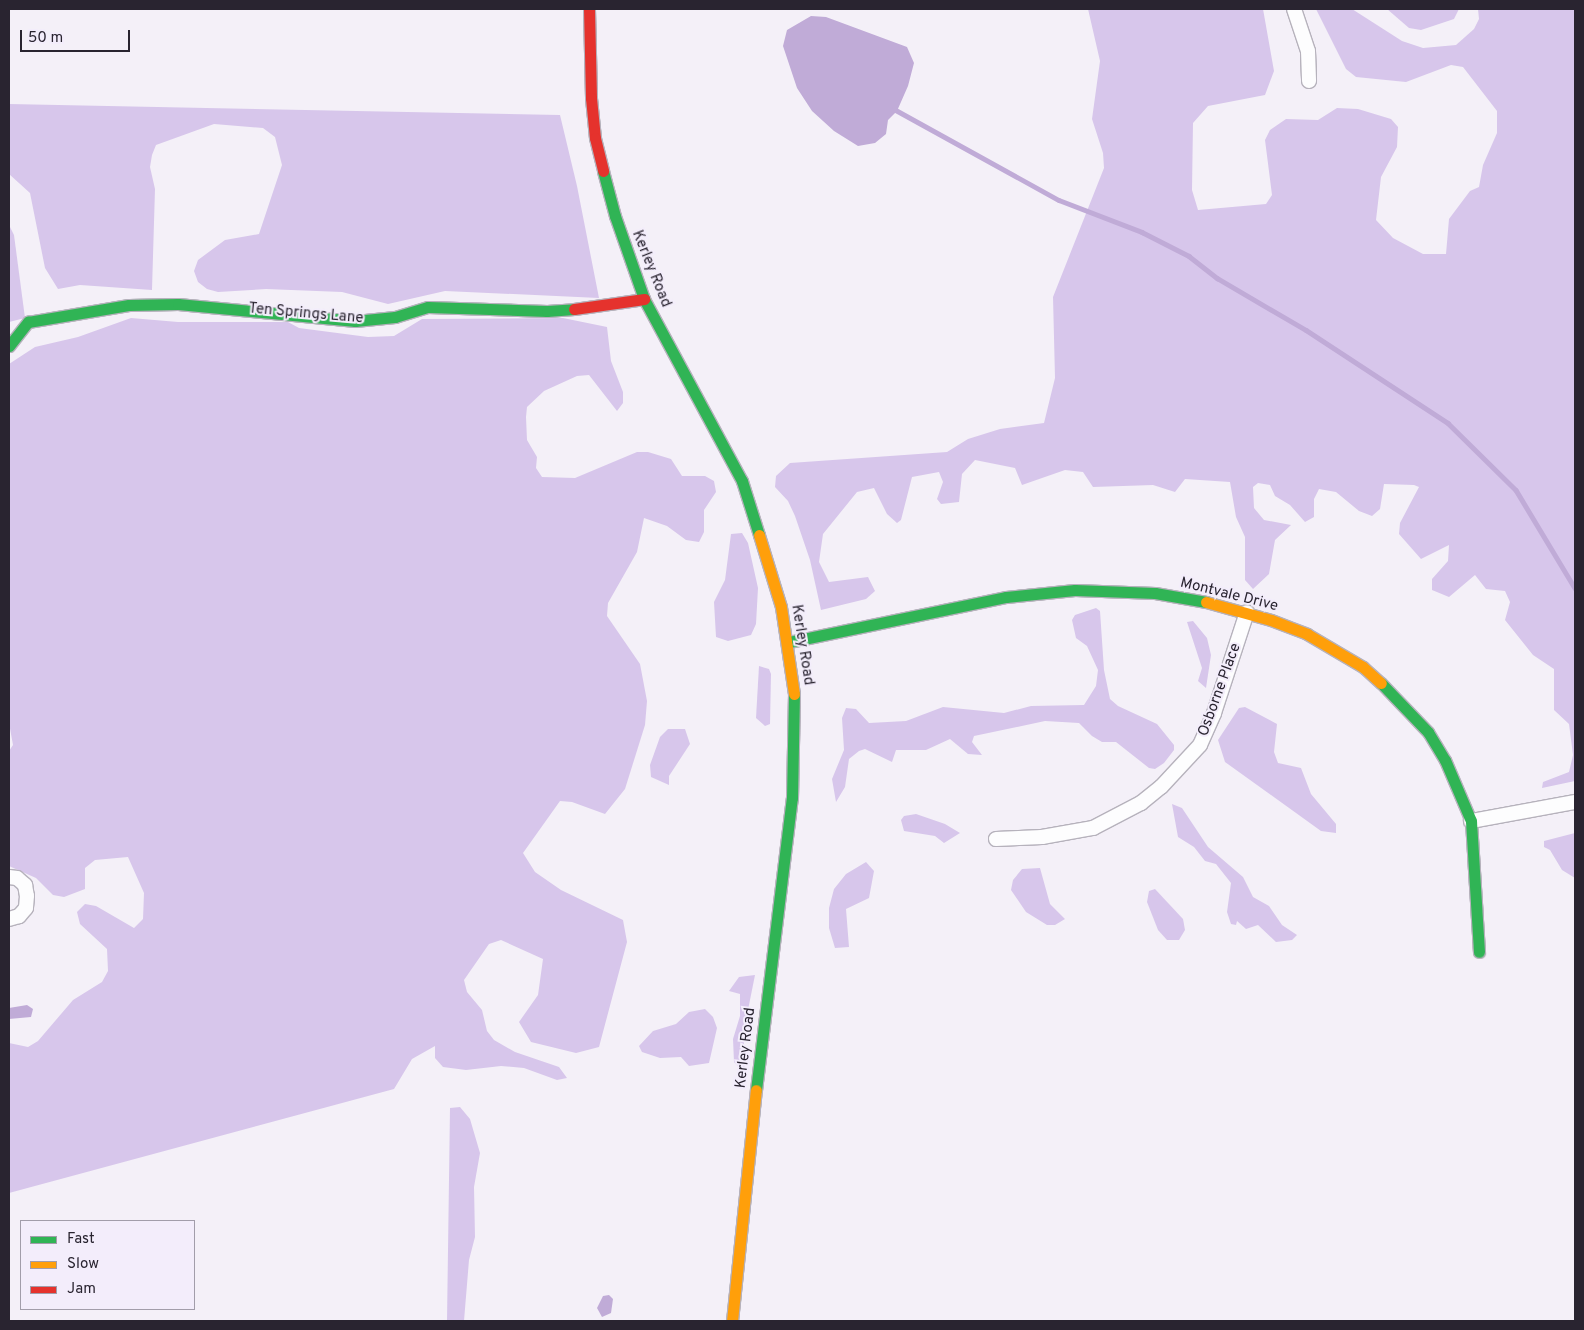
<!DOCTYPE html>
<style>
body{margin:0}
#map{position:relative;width:1584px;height:1330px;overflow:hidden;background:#f4f0f8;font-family:Overpass,sans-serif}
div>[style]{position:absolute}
.forest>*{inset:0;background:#d7c6eb}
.water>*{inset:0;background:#c0abd7}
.stream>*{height:4.5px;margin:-2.25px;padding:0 2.25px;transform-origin:2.25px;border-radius:2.25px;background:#c0abd7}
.roads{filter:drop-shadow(1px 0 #b6b2bc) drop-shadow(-1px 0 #b6b2bc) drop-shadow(0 1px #b6b2bc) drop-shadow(0 -1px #b6b2bc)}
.street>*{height:14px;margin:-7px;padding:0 7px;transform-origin:7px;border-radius:7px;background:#fdfdfe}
.fast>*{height:11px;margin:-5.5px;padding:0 5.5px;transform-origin:5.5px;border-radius:5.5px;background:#30b455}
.slow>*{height:11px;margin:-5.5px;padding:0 5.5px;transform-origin:5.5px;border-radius:5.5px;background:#ff9f0a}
.jam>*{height:11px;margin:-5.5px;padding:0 5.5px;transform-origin:5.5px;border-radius:5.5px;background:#e5322d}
span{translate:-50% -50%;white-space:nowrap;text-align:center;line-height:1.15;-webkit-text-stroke:4px #f3edfb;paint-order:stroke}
.street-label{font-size:15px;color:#292430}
.frame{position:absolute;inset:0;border:10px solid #292430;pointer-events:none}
.legend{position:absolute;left:20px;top:1220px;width:175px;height:90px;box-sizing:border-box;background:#f3edfb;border:1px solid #a29daa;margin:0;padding:6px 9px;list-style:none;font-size:15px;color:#292430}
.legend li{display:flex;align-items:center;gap:10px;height:25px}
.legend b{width:25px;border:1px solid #a29daa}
.scale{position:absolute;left:20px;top:30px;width:110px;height:22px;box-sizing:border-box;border:2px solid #292430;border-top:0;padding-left:6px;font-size:15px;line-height:18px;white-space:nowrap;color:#292430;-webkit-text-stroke:4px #f3edfb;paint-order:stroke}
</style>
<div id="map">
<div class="forest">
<i style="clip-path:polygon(1088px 9px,1263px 9px,1274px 71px,1265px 95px,1208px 106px,1193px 123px,1192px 190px,1198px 210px,1266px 204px,1272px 195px,1265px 140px,1270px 130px,1286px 119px,1318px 120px,1337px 108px,1358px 109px,1391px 119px,1398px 127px,1397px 147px,1381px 177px,1376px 220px,1393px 238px,1423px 254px,1446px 254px,1449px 219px,1470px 191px,1479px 187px,1483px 165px,1497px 133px,1497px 111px,1463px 67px,1451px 65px,1406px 82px,1356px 77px,1346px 69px,1316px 9px,1352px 9px,1402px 41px,1423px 48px,1456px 45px,1474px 29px,1479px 19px,1478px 9px,1575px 9px,1575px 781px,1542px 788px,1543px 782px,1569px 772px,1573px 755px,1569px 724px,1554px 710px,1554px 669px,1533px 655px,1505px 620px,1510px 602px,1505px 591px,1486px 589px,1475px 575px,1449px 597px,1432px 590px,1432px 579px,1448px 561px,1449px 545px,1421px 559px,1399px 534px,1400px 523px,1419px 487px,1414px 485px,1384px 484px,1380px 509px,1372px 516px,1359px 511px,1336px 492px,1319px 489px,1314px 499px,1314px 517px,1305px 522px,1290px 505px,1275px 496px,1270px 485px,1258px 483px,1253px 487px,1254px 508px,1264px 520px,1291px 525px,1275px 540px,1269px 574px,1253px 589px,1245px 580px,1245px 537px,1236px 517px,1230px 482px,1185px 479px,1175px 492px,1153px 485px,1093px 487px,1083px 472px,1065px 470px,1022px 485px,1015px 468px,975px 460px,962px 474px,959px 502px,941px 504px,937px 499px,943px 482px,939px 472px,912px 477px,901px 520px,897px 523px,887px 514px,874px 488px,857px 492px,823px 534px,819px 562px,829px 582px,868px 577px,875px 591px,866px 599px,821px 610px,810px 560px,795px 516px,788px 501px,775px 487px,776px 476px,790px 463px,947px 452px,968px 439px,1000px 429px,1044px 423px,1055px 378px,1053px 297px,1104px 168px,1103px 153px,1092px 119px,1100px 61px)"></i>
<i style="clip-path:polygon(1387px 9px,1459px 9px,1454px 19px,1421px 30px,1409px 28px)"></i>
<i style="clip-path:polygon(9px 104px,560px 115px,577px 186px,599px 298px,445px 291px,388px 304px,342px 292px,266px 289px,218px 292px,207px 289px,198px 282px,194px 271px,198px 260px,225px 240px,259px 234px,282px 165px,275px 137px,263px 128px,214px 124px,156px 145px,152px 155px,150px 167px,155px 189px,152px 290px,80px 285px,58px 289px,45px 268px,30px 193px,9px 174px)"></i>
<i style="clip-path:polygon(9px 225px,14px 235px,25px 318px,9px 322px)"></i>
<i style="clip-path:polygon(131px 318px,178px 322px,288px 322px,299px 328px,368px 337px,394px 336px,422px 319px,563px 318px,607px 327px,611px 361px,623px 392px,623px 403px,617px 411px,589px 375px,577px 376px,544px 391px,527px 407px,526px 417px,527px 440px,537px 457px,536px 468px,542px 477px,575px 478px,637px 452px,648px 452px,671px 459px,682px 476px,705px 476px,714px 481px,716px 492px,704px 510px,704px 532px,699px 542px,686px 540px,667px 526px,644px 518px,637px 552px,608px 603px,607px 616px,640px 664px,647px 701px,645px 725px,625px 789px,605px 814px,572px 802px,560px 801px,523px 853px,535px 872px,561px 890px,623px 920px,627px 942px,599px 1047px,576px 1053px,531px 1042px,519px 1022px,538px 995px,543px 959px,501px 940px,489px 944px,464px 980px,467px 992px,482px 1010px,487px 1031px,494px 1040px,515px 1052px,559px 1067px,567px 1078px,557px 1080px,524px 1068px,501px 1066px,466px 1070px,443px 1067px,435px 1058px,435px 1046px,412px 1059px,394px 1089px,9px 1193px,9px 1043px,28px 1047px,38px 1041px,73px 1000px,102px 982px,108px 971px,107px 949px,80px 924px,77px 912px,85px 904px,96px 906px,134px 928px,143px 919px,144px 893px,128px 857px,95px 860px,85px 868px,85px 889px,64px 897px,53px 895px,36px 878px,9px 866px,9px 751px,13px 745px,9px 723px,9px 364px,35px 347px,78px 337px)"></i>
<i style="clip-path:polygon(742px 533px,748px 543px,758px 588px,756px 624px,751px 635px,728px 641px,716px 637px,714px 602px,725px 580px,731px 534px)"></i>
<i style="clip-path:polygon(1096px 608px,1100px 611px,1104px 670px,1110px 699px,1118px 706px,1157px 724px,1174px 745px,1174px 750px,1164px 763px,1155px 769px,1149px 768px,1116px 742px,1102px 742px,1092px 736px,1079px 723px,1045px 721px,974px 736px,972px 742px,982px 755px,968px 754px,950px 739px,926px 750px,896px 750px,892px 762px,865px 749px,859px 751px,849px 759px,845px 787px,836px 802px,832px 779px,844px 750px,842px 718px,846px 708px,856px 709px,869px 723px,906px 721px,943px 707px,1004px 713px,1031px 706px,1084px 705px,1096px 686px,1098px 670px,1087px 646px,1076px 638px,1072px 620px,1075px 615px)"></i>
<i style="clip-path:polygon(1193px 621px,1207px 638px,1211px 655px,1206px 688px,1198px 681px,1202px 668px,1187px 622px)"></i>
<i style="clip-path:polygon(759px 666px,769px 669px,771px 674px,770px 724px,765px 726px,756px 718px)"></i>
<i style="clip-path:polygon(1245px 707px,1277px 724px,1274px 752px,1278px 763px,1301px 768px,1311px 794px,1336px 824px,1336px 833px,1321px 831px,1225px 762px,1218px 740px,1239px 708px)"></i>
<i style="clip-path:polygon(668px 729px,685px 729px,690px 744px,669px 776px,669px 785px,651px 777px,650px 765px,660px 737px)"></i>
<i style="clip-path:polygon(1172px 804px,1182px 808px,1208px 847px,1243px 877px,1253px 897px,1269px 906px,1282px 925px,1297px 935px,1292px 940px,1276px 942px,1258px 925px,1246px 929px,1237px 921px,1236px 925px,1231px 924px,1227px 912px,1231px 883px,1216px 864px,1205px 861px,1194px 847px,1178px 837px)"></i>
<i style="clip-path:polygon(916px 814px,945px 824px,960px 833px,944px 843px,935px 836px,904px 831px,901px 820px,904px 816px)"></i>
<i style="clip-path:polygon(1575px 833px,1575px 878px,1562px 870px,1550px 850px,1544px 847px,1544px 841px)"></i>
<i style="clip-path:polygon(866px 862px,874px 871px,869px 898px,846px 909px,849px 947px,835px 948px,829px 928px,829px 908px,834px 889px,846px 874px)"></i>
<i style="clip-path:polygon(1040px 868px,1050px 904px,1065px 919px,1055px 925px,1047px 925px,1026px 912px,1011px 890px,1013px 880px,1022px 869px)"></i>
<i style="clip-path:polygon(1155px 889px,1183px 919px,1185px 930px,1179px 940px,1167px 940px,1158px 930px,1147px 902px,1149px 891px)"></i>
<i style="clip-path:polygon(755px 975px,743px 1035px,746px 1061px,743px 1072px,734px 1062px,733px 1039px,740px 1016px,740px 994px,729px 991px,739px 977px)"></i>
<i style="clip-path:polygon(705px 1009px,713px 1017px,717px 1028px,709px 1063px,689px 1066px,681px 1057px,660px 1058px,642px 1052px,639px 1046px,653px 1031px,676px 1024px,689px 1012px)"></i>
<i style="clip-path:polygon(460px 1107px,470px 1119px,480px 1153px,474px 1187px,475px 1237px,469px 1260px,464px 1321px,447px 1321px,450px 1108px)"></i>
</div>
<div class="water">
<i style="clip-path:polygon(811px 16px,826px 17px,907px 47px,914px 63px,908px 86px,897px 111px,888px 120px,886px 134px,875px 143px,858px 146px,834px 131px,812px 111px,797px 88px,783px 46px,787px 30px)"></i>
<i style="clip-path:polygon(27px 1005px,33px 1009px,31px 1017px,9px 1019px,9px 1008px)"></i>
<i style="clip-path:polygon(609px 1295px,613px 1299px,611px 1313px,602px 1317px,597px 1308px,603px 1296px)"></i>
</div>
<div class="stream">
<i style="left:894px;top:109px;width:188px;rotate:28.9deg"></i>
<i style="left:1059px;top:200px;width:89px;rotate:21.1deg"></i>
<i style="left:1142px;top:232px;width:53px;rotate:27.1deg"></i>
<i style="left:1189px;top:256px;width:36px;rotate:38deg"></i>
<i style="left:1217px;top:278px;width:103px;rotate:30.3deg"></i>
<i style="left:1306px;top:330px;width:170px;rotate:33.2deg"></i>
<i style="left:1448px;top:423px;width:95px;rotate:44.6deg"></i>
<i style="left:1516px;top:490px;width:114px;rotate:59deg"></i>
</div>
<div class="roads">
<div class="street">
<i style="left:1294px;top:9px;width:44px;rotate:71.6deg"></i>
<i style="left:1308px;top:51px;width:30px;rotate:88deg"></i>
<i style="left:1471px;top:821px;width:106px;rotate:-10.4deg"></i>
<i style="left:996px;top:839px;width:46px;rotate:-2.5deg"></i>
<i style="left:1042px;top:837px;width:52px;rotate:-10deg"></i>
<i style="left:1093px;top:828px;width:54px;rotate:-27.5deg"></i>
<i style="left:1141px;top:803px;width:26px;rotate:-39deg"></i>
<i style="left:1161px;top:787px;width:57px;rotate:-47.1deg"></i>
<i style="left:1200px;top:745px;width:35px;rotate:-66deg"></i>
<i style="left:1214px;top:713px;width:106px;rotate:-71.9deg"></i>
<i style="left:9px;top:877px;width:8px;rotate:7deg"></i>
<i style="left:17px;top:878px;width:11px;rotate:41deg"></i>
<i style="left:25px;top:885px;width:11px;rotate:80deg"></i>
<i style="left:27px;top:896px;width:12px;rotate:95deg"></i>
<i style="left:26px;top:908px;width:11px;rotate:131deg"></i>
<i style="left:19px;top:916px;width:10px;rotate:163deg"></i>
</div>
<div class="fast">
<i style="left:603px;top:171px;width:47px;rotate:75.1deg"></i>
<i style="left:615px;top:216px;width:88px;rotate:70.7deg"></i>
<i style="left:644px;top:299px;width:207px;rotate:61.7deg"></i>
<i style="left:742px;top:481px;width:57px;rotate:72.5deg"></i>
<i style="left:9px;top:346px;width:31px;rotate:-52deg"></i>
<i style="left:28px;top:322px;width:102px;rotate:-9.6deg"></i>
<i style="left:129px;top:305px;width:49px;rotate:-1.2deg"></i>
<i style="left:178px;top:304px;width:178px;rotate:5.5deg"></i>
<i style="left:355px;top:321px;width:40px;rotate:-5.7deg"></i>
<i style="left:395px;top:317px;width:34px;rotate:-17deg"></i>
<i style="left:428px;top:307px;width:119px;rotate:1.9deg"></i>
<i style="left:547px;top:311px;width:27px;rotate:-4deg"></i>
<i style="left:789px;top:642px;width:222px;rotate:-11.7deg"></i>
<i style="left:1006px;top:597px;width:69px;rotate:-5.8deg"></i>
<i style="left:1075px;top:590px;width:80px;rotate:2.1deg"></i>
<i style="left:1155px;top:593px;width:52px;rotate:10deg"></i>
<i style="left:1381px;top:683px;width:68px;rotate:46.2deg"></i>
<i style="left:1428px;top:732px;width:33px;rotate:59deg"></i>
<i style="left:1445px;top:760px;width:66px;rotate:66.9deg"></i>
<i style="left:1471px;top:821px;width:131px;rotate:86.5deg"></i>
<i style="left:756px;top:1090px;width:294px;rotate:-83deg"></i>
<i style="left:792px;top:798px;width:104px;rotate:-88.9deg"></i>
</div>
<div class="slow">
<i style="left:759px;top:535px;width:75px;rotate:73deg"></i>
<i style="left:781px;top:607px;width:88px;rotate:81.5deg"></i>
<i style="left:1206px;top:602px;width:67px;rotate:15.5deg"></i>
<i style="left:1271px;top:620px;width:39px;rotate:21deg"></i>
<i style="left:1307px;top:634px;width:65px;rotate:30.5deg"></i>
<i style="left:1363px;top:667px;width:24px;rotate:42deg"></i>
<i style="left:732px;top:1321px;width:232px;rotate:-84.1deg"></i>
</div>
<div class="jam">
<i style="left:589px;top:9px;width:89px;rotate:88.7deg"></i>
<i style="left:591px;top:98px;width:40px;rotate:84.3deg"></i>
<i style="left:595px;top:138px;width:34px;rotate:76deg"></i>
<i style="left:574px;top:309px;width:71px;rotate:-8.1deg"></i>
</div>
</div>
<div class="street-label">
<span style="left:651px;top:269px;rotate:68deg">Kerley Road</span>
<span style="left:306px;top:314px;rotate:5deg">Ten Springs Lane</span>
<span style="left:1229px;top:595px;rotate:14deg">Montvale Drive</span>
<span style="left:802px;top:645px;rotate:81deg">Kerley Road</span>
<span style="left:1220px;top:690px;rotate:-70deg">Osborne Place</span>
<span style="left:746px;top:1048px;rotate:-83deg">Kerley Road</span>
</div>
<div class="frame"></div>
<ul class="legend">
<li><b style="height:6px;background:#30b455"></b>Fast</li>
<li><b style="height:6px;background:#ff9f0a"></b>Slow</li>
<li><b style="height:6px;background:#e5322d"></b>Jam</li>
</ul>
<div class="scale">50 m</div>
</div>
